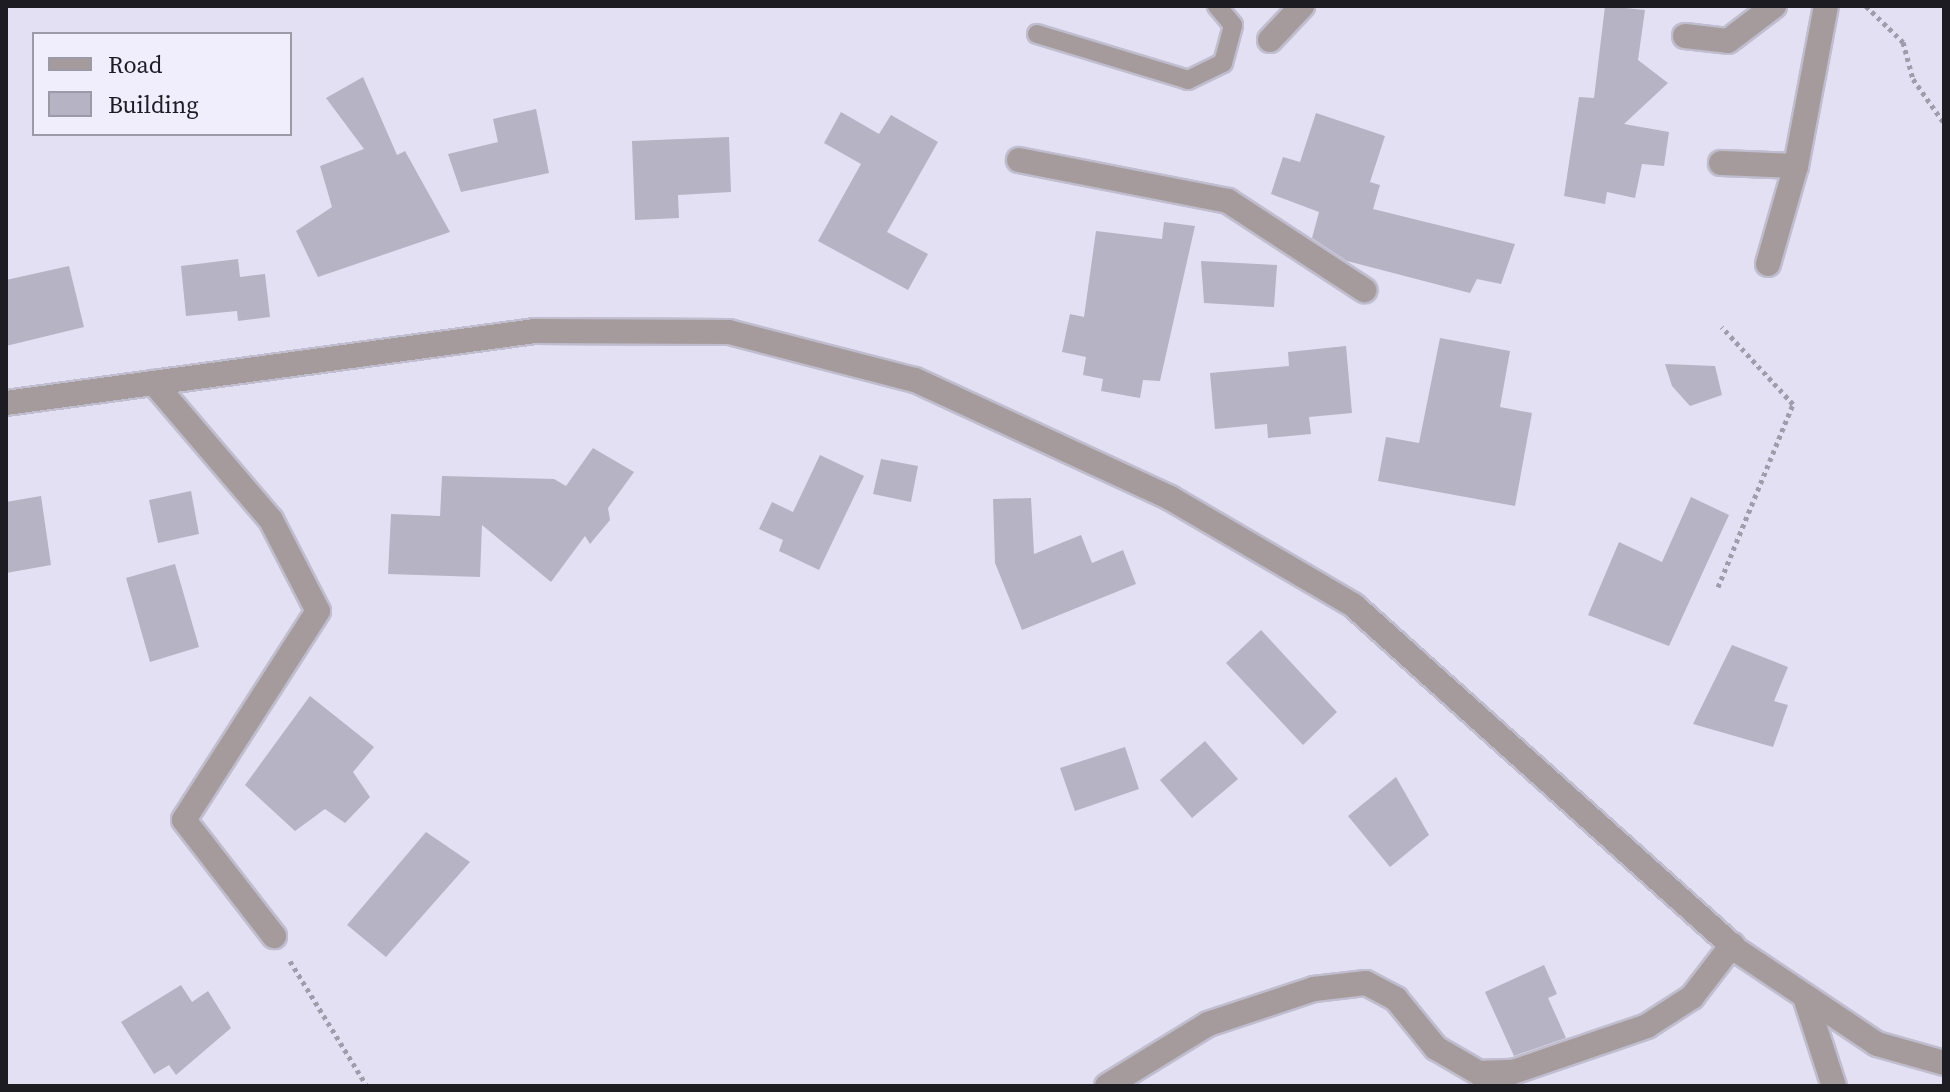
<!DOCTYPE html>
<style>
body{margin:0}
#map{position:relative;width:1950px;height:1092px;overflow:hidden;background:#e3e0f3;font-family:"Source Serif 4",serif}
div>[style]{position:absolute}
.building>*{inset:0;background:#b6b3c5}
.path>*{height:5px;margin-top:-2.5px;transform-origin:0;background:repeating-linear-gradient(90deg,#9f9cab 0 4px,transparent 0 8px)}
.roads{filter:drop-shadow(2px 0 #bfbdce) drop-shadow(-2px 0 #bfbdce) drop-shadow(0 2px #bfbdce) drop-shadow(0 -2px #bfbdce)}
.lane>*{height:18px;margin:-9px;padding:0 9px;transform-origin:9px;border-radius:9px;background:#a59b9c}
.street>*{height:24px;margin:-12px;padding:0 12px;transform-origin:12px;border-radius:12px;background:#a59b9c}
span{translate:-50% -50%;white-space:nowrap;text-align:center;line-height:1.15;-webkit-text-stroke:6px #f0eefd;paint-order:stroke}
.frame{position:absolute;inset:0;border:8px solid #1d1c23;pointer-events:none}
.legend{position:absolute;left:32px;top:32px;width:260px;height:104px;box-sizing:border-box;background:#f0eefd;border:2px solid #9c9aa6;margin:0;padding:10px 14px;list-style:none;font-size:24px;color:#1d1c23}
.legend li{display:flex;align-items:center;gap:16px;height:40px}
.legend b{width:40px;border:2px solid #9c9aa6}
</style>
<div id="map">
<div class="building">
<i style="clip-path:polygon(1605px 6px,1645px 10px,1638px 60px,1668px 83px,1624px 124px,1669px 132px,1664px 166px,1642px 164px,1635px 198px,1607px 192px,1605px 204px,1564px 196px,1579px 97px,1594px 98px)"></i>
<i style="clip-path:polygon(363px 77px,397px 155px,405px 151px,450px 232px,318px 277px,296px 231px,332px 207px,320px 166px,364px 149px,326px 98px)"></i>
<i style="clip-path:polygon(536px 109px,549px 173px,461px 192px,448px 154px,498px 142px,493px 119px)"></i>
<i style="clip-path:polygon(841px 112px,879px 134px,891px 115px,938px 142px,887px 232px,928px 254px,908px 290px,818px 241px,861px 164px,824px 143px)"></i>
<i style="clip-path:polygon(1316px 113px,1385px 136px,1370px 182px,1380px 185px,1373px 209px,1515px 244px,1501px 284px,1477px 279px,1470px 293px,1347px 261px,1312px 238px,1319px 212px,1271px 194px,1283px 157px,1300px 162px)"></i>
<i style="clip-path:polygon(729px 137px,731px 192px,678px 195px,679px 218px,635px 220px,632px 141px)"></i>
<i style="clip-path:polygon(1164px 222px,1195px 226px,1160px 381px,1143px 380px,1140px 398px,1101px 391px,1103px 379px,1083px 375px,1086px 357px,1062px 352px,1070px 314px,1084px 317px,1096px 231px,1162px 239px)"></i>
<i style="clip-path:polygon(238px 259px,240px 277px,265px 274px,270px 317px,238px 321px,237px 311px,186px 316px,181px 266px)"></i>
<i style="clip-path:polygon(1201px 261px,1277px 265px,1274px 307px,1204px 303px)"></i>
<i style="clip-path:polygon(69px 266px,84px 327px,6px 346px,6px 280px)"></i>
<i style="clip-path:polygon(1440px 338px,1510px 351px,1500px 407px,1532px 413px,1515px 506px,1378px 481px,1386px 437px,1419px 443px)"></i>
<i style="clip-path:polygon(1346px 346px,1352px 413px,1309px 417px,1311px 434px,1268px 438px,1267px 424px,1215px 429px,1210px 373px,1289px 366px,1288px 352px)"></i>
<i style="clip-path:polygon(1665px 364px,1715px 366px,1722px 395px,1690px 406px,1672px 386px)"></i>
<i style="clip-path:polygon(593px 448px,634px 472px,608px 508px,610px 520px,590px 544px,585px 536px,551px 582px,482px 525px,480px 577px,388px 574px,391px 514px,440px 516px,442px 476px,554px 479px,566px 486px)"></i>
<i style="clip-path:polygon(820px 455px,864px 476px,819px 570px,779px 551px,783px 540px,759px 529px,772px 502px,793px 512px)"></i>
<i style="clip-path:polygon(881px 459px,918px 466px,911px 502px,873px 494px)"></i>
<i style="clip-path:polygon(191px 491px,199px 534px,158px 543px,149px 500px)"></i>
<i style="clip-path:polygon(41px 496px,51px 565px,6px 573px,6px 502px)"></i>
<i style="clip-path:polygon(1691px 497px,1729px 515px,1669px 646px,1588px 615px,1619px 542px,1662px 562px)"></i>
<i style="clip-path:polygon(1031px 498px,1034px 554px,1081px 535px,1092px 563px,1123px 550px,1136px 584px,1022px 630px,995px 563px,993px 499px)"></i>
<i style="clip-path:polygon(175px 564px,199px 647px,150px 662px,126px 578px)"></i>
<i style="clip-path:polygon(1261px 630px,1337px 712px,1303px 745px,1226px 663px)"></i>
<i style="clip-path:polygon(1732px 645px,1788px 667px,1774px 701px,1788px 705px,1773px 747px,1693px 724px)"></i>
<i style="clip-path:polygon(310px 696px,374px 747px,353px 772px,370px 797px,345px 823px,325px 809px,295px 831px,245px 785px)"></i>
<i style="clip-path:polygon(1205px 741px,1238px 779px,1192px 818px,1160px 780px)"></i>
<i style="clip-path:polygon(1125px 747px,1139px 789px,1075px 811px,1060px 768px)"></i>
<i style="clip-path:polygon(1396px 777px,1429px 835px,1390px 867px,1348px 816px)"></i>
<i style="clip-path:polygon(426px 832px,470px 862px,386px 957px,347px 925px)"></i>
<i style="clip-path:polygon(1544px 965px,1557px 994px,1548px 998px,1566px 1038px,1514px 1056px,1485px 992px)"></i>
<i style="clip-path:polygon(181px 985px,192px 1002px,208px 991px,231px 1028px,176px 1075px,169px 1065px,154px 1074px,121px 1022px)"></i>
</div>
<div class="path">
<i style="left:1866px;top:6px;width:52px;rotate:44.2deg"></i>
<i style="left:1903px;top:42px;width:38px;rotate:75deg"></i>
<i style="left:1913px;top:79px;width:54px;rotate:54.8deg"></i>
<i style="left:1718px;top:587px;width:198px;rotate:-67.7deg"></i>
<i style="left:1793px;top:404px;width:105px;rotate:-132.7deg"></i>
<i style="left:290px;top:961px;width:147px;rotate:58.4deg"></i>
</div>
<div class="roads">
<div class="lane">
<i style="left:1037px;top:34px;width:158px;rotate:16.9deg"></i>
<i style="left:1188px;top:80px;width:39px;rotate:-26deg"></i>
<i style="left:1223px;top:63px;width:39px;rotate:-75deg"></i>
<i style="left:1233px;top:25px;width:25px;rotate:-130deg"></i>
</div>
<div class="street">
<i style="left:1685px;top:36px;width:43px;rotate:6.6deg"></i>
<i style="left:1728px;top:41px;width:58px;rotate:-37.3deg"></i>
<i style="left:1270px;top:40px;width:47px;rotate:-46.7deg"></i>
<i style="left:1019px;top:160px;width:213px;rotate:11.1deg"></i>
<i style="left:1228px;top:201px;width:163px;rotate:33.2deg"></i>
<i style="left:1721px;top:163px;width:75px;rotate:2.3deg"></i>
<i style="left:1796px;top:166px;width:163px;rotate:-79.4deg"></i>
<i style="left:1768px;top:264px;width:102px;rotate:-74.1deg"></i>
<i style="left:154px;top:383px;width:180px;rotate:49.5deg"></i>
<i style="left:271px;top:520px;width:102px;rotate:62.7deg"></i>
<i style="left:318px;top:611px;width:248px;rotate:122.7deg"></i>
<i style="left:184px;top:820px;width:147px;rotate:52.2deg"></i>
<i style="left:6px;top:403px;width:534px;rotate:-7.75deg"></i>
<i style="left:535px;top:331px;width:194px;rotate:0.3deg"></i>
<i style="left:729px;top:332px;width:192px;rotate:14.5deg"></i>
<i style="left:915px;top:380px;width:281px;rotate:24.8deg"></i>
<i style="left:1170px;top:498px;width:212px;rotate:30.3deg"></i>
<i style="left:1353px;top:605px;width:518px;rotate:41.95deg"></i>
<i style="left:1738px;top:951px;width:167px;rotate:33.8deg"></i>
<i style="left:1877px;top:1044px;width:70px;rotate:15.8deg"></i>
<i style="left:1806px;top:1000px;width:90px;rotate:72deg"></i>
<i style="left:1107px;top:1086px;width:119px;rotate:-31.5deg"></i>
<i style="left:1208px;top:1024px;width:112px;rotate:-18.3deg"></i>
<i style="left:1314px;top:989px;width:52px;rotate:-6.6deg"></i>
<i style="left:1366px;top:983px;width:34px;rotate:28deg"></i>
<i style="left:1396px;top:999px;width:63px;rotate:50.8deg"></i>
<i style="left:1436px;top:1048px;width:50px;rotate:30.2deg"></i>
<i style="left:1479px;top:1073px;width:34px;rotate:-2deg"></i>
<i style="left:1513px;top:1072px;width:142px;rotate:-18.9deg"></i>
<i style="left:1647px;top:1026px;width:54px;rotate:-32.8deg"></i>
<i style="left:1692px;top:997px;width:66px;rotate:-52.4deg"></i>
</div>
</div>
<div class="frame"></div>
<ul class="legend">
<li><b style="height:10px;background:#a59b9c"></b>Road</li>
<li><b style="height:22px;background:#b6b3c5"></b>Building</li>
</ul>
</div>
